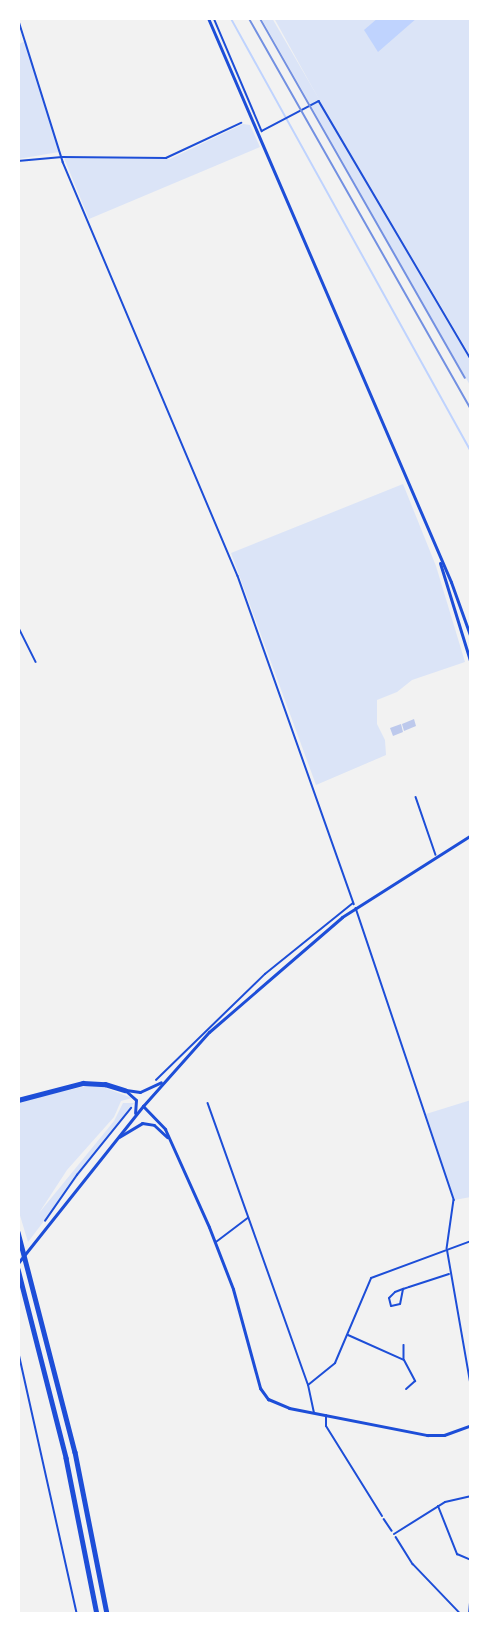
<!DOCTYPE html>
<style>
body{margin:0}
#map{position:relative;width:489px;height:1632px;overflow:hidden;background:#f2f2f2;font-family:"Work Sans",sans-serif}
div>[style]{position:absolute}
.green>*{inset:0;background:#dbe4f7}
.water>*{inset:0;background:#bfd3fe}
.stream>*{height:1.5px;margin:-0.75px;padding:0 0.75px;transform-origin:0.75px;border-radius:0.75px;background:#bfd3fe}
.building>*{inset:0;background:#bdc9ec}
.path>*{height:1.5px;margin:-0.75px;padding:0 0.75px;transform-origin:0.75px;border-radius:0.75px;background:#1d4ed8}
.service>*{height:1.5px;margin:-0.75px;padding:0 0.75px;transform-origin:0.75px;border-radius:0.75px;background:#1d4ed8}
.minor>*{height:2px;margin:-1px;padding:0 1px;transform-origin:1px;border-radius:1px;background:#1d4ed8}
.tertiary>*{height:3px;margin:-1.5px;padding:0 1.5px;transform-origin:1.5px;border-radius:1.5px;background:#1d4ed8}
.secondary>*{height:3px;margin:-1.5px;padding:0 1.5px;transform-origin:1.5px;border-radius:1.5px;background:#1d4ed8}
.motorway>*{height:4.5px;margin:-2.25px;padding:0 2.25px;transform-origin:2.25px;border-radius:2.25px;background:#1d4ed8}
.rail>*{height:1.5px;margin:-0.75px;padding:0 0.75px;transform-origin:0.75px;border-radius:0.75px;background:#7290e2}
span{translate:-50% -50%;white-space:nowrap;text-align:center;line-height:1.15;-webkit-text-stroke:4.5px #fff;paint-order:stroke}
.frame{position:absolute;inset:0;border:20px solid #fff;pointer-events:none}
</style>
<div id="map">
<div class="green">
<i style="clip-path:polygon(261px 18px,272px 18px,471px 361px,471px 387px)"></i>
<i style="clip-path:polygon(274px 18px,471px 18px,471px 357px,322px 105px)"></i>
<i style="clip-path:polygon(26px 40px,59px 152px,18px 159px,18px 45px)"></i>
<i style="clip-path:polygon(243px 124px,250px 125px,260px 147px,89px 219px,64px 158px,170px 159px)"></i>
<i style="clip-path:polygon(403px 484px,436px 566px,465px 662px,412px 680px,397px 692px,377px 700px,377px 724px,385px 740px,386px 755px,316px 785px,231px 553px)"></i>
<i style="clip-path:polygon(95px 1084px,132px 1098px,121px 1101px,114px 1117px,67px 1170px,39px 1213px,114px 1121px,123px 1103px,134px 1103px,28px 1242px,18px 1209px,18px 1102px)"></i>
<i style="clip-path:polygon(471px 1100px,471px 1197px,454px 1200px,426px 1114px)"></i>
</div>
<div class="water">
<i style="clip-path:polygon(378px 18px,417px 18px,378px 52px,364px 30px)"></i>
</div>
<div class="stream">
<i style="left:231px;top:18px;width:495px;rotate:61deg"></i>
</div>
<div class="building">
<i style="clip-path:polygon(414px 719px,416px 726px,404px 731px,402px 724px)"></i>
<i style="clip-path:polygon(401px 724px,403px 732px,393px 736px,390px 728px)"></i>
</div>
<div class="path">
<i style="left:18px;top:18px;width:151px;rotate:72.6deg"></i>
<i style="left:63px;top:162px;width:449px;rotate:67.1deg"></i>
<i style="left:238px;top:576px;width:348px;rotate:70.5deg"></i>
<i style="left:214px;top:18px;width:123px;rotate:67deg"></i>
<i style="left:262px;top:131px;width:64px;rotate:-27.8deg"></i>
<i style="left:319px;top:101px;width:299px;rotate:59.5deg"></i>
<i style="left:18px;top:161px;width:44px;rotate:-5.2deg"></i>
<i style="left:62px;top:157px;width:104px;rotate:0.6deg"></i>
<i style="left:166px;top:158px;width:83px;rotate:-25deg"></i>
<i style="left:18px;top:626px;width:40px;rotate:63.4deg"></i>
<i style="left:156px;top:1080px;width:152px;rotate:-44.2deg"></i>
<i style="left:265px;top:974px;width:113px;rotate:-38.9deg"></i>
<i style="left:45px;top:1221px;width:56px;rotate:-55.2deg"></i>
<i style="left:77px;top:1175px;width:86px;rotate:-51.1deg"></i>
<i style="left:384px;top:1519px;width:14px;rotate:56deg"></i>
<i style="left:396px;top:1537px;width:32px;rotate:58deg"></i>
<i style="left:413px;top:1564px;width:69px;rotate:46.2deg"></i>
</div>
<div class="service">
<i style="left:416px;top:797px;width:61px;rotate:71deg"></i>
<i style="left:356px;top:908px;width:308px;rotate:71.4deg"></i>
<i style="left:454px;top:1200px;width:49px;rotate:98.1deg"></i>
<i style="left:208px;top:1103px;width:298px;rotate:70.4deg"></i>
<i style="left:216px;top:1242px;width:40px;rotate:-37deg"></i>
<i style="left:404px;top:1345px;width:14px;rotate:90deg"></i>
</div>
<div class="minor">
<i style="left:447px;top:1250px;width:140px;rotate:80.1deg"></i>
<i style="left:403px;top:1289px;width:15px;rotate:101deg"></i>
<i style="left:400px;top:1304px;width:9px;rotate:167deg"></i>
<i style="left:391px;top:1306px;width:8px;rotate:-104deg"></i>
<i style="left:389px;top:1298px;width:8px;rotate:-45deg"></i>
<i style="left:395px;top:1292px;width:9px;rotate:-21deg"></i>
<i style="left:403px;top:1289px;width:6px;rotate:-18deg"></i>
<i style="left:409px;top:1287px;width:42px;rotate:-18deg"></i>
<i style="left:348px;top:1335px;width:61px;rotate:24.1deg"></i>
<i style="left:404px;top:1360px;width:24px;rotate:62deg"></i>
<i style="left:415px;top:1381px;width:12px;rotate:138deg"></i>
<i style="left:18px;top:1351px;width:270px;rotate:77.4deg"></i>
<i style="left:314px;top:1413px;width:29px;rotate:-102deg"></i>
<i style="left:308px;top:1385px;width:35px;rotate:-39deg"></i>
<i style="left:335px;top:1363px;width:92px;rotate:-67deg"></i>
<i style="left:371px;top:1278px;width:107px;rotate:-20.3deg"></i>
<i style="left:326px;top:1415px;width:11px;rotate:90deg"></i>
<i style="left:326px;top:1426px;width:106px;rotate:58.1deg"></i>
<i style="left:438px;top:1506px;width:52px;rotate:68.4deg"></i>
<i style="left:457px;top:1554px;width:15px;rotate:23deg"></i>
<i style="left:394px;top:1534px;width:60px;rotate:-32.1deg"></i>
<i style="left:445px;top:1502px;width:27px;rotate:-13deg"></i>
<i style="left:469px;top:1614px;width:21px;rotate:-85deg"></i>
</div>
<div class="tertiary">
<i style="left:143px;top:1106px;width:32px;rotate:46deg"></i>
<i style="left:165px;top:1129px;width:107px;rotate:65.8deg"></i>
<i style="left:209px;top:1227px;width:66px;rotate:68.8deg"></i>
<i style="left:233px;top:1289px;width:103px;rotate:74.7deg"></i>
<i style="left:260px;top:1388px;width:14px;rotate:54deg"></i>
<i style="left:268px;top:1399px;width:23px;rotate:23deg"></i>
<i style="left:289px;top:1408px;width:141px;rotate:11.1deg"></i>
<i style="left:427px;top:1435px;width:17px"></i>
<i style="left:444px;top:1435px;width:29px;rotate:-20deg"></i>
<i style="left:119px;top:1137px;width:27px;rotate:-31deg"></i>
<i style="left:142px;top:1123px;width:12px;rotate:9deg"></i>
<i style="left:154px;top:1125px;width:18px;rotate:43deg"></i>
</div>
<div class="secondary">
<i style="left:208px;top:18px;width:614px;rotate:66.69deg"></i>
<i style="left:451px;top:582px;width:59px;rotate:70.3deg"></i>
<i style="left:440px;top:563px;width:106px;rotate:72.9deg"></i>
<i style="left:126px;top:1090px;width:14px;rotate:8deg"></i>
<i style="left:140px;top:1092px;width:23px;rotate:-25deg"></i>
<i style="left:126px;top:1091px;width:13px;rotate:42deg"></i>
<i style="left:136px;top:1100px;width:13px;rotate:94deg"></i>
<i style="left:18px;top:1263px;width:201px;rotate:-51.5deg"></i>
<i style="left:143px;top:1106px;width:99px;rotate:-48.3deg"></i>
<i style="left:209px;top:1032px;width:176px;rotate:-40.8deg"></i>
<i style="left:342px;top:917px;width:153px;rotate:-32.4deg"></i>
</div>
<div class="motorway">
<i style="left:18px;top:1100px;width:67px;rotate:-14.7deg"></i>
<i style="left:83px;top:1083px;width:22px;rotate:3deg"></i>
<i style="left:105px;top:1084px;width:21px;rotate:17deg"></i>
<i style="left:18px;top:1232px;width:227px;rotate:75.5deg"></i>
<i style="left:75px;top:1452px;width:165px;rotate:78.8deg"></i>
<i style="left:18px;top:1269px;width:195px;rotate:75.7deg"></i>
<i style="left:66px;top:1458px;width:159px;rotate:78.8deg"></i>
</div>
<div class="rail">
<i style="left:249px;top:18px;width:449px;rotate:60.4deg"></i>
<i style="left:260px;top:18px;width:414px;rotate:60.3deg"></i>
</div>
<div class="frame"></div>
</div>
